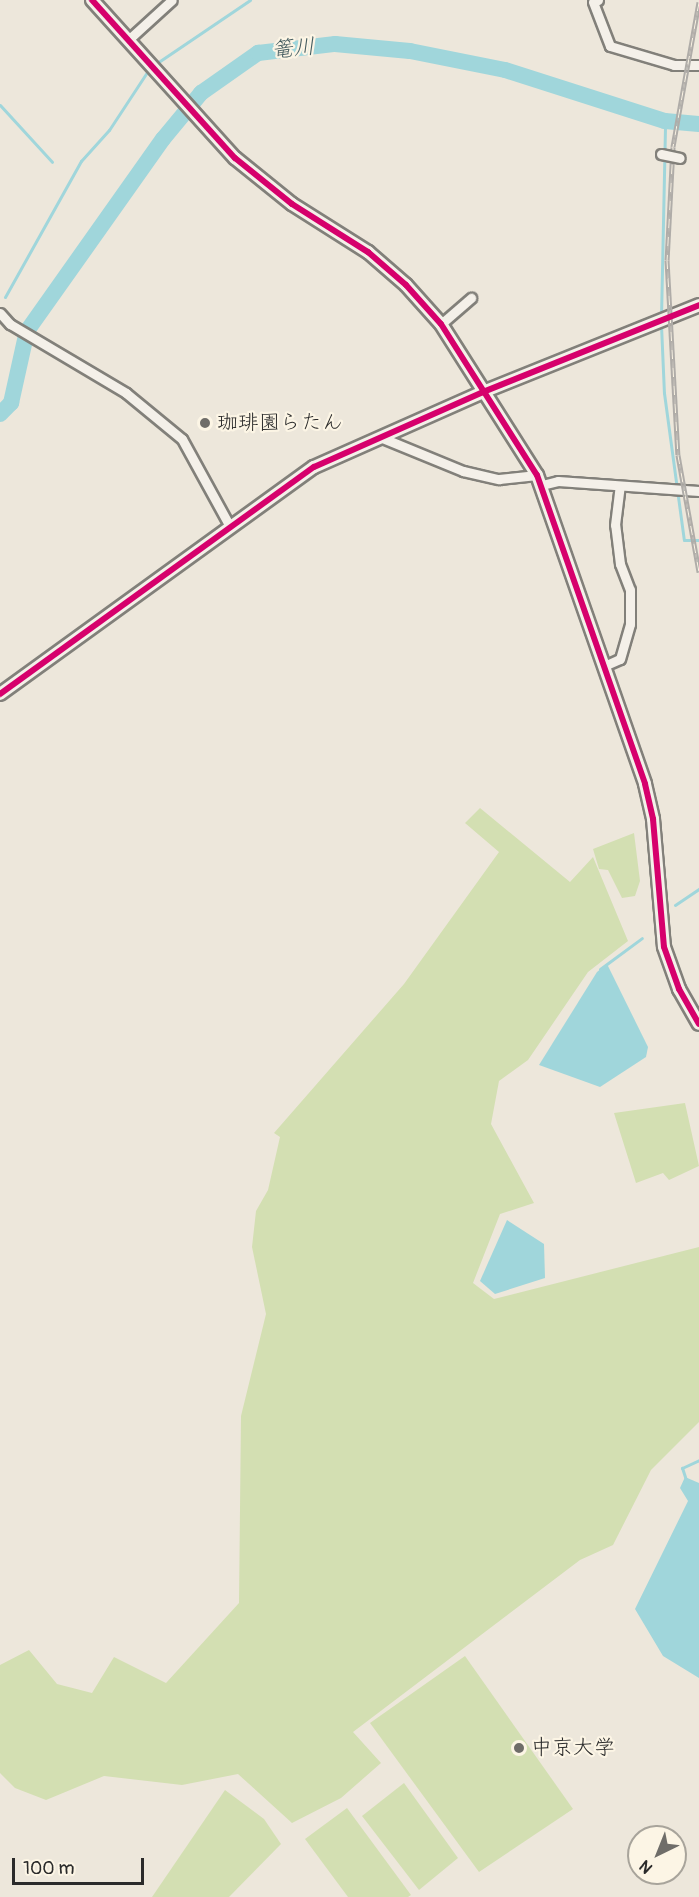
<!DOCTYPE html>
<meta charset="utf-8">
<style>
body{margin:0}
#map{position:relative;width:699px;height:1897px;overflow:hidden;background:#ede7db;font-family:Pangolin,"Klee One",sans-serif}
div>[style]{position:absolute}
.green>*{inset:0;background:#d3dfb2}
.water>*{inset:0;background:#a0d6db}
.stream>*{height:3px;margin:-1.5px;padding:0 1.5px;transform-origin:1.5px;border-radius:1.5px;background:#a0d6db}
.river>*{height:16px;margin:-8px;padding:0 8px;transform-origin:8px;border-radius:8px;background:#a0d6db}
.roads{filter:drop-shadow(2px 0 #82807a) drop-shadow(-2px 0 #82807a) drop-shadow(0 2px #82807a) drop-shadow(0 -2px #82807a)}
.street>*{height:9px;margin:-4.5px;padding:0 4.5px;transform-origin:4.5px;border-radius:4.5px;background:#f4f0e9}
.secondary>*{height:12px;margin:-6px;padding:0 6px;transform-origin:6px;border-radius:6px;background:#f4f0e9}
.rail>*{height:5px;margin-top:-2.5px;transform-origin:0;background:repeating-linear-gradient(90deg,#fcf5e5 0 9px,#afaca8 0 18px);box-sizing:border-box;border-block:2px solid #afaca8}
.bridges{filter:drop-shadow(2px 0 #82807a) drop-shadow(-2px 0 #82807a) drop-shadow(0 2px #82807a) drop-shadow(0 -2px #82807a)}
.street-bridge>*{height:9px;margin:-4.5px;padding:0 4.5px;transform-origin:4.5px;border-radius:4.5px;background:#f4f0e9}
.cycleway>*{height:6px;margin:-3px;padding:0 3px;transform-origin:3px;border-radius:3px;background:#d6006c}
.dots>*{width:16px;height:16px;translate:-50% -50%;box-sizing:border-box;border:3px solid #fcf5e5;border-radius:50%}
span{translate:-50% -50%;white-space:nowrap;text-align:center;line-height:1.15;-webkit-text-stroke:4.5px #fcf5e5;paint-order:stroke}
.poi-label{font-size:21px;color:#2b2b2b}
.left{translate:0 -50%;text-align:left}
.water-label{font-size:22px;color:#445c60;font-style:italic}
.north{position:absolute;left:627px;top:1825px;width:60px;height:60px;box-sizing:border-box;background:#fcf5e5;border:2px solid #a8a49b;border-radius:50%;rotate:223deg;font-size:16px;font-weight:700;line-height:24px;text-align:center;color:#2b2b2b}
.north::after{content:'';display:block;margin:auto;width:21px;height:27px;background:#6f6d69;clip-path:polygon(50% 0,100% 100%,50% 72%,0 100%)}
.scale{position:absolute;left:12px;top:1858px;width:132px;height:27px;box-sizing:border-box;border:3px solid #2b2b2b;border-top:0;padding-left:8px;font-size:18px;line-height:21px;white-space:nowrap;color:#2b2b2b;-webkit-text-stroke:4px #fcf5e5;paint-order:stroke}
</style>
<div id="map">
<div class="green">
<i style="clip-path:polygon(480px 808px,570px 882px,593px 857px,628px 941px,588px 972px,528px 1060px,499px 1081px,491px 1124px,534px 1203px,500px 1214px,473px 1283px,494px 1299px,699px 1247px,699px 1422px,651px 1470px,613px 1545px,580px 1560px,353px 1732px,381px 1763px,341px 1798px,292px 1823px,238px 1774px,182px 1785px,104px 1776px,46px 1800px,15px 1788px,0 1773px,0 1665px,29px 1650px,57px 1684px,92px 1693px,114px 1657px,166px 1683px,239px 1603px,241px 1416px,266px 1314px,252px 1247px,256px 1211px,268px 1190px,280px 1137px,274px 1133px,404px 984px,499px 852px,465px 823px)"></i>
<i style="clip-path:polygon(634px 833px,640px 881px,635px 896px,622px 898px,608px 870px,599px 869px,593px 849px)"></i>
<i style="clip-path:polygon(685px 1103px,699px 1166px,669px 1180px,663px 1173px,636px 1183px,614px 1113px)"></i>
<i style="clip-path:polygon(465px 1656px,573px 1809px,479px 1872px,370px 1723px)"></i>
<i style="clip-path:polygon(404px 1783px,458px 1858px,419px 1890px,362px 1816px)"></i>
<i style="clip-path:polygon(225px 1790px,264px 1819px,281px 1844px,229px 1897px,152px 1897px)"></i>
<i style="clip-path:polygon(347px 1808px,411px 1895px,408px 1897px,348px 1897px,305px 1839px)"></i>
</div>
<div class="water">
<i style="clip-path:polygon(607px 964px,648px 1047px,646px 1057px,600px 1087px,539px 1065px,597px 972px)"></i>
<i style="clip-path:polygon(507px 1220px,544px 1244px,545px 1278px,495px 1294px,480px 1281px)"></i>
<i style="clip-path:polygon(685px 1477px,699px 1483px,699px 1678px,663px 1656px,635px 1609px,688px 1501px,680px 1488px)"></i>
</div>
<div class="stream">
<i style="left:154px;top:65px;width:116px;rotate:-34.1deg"></i>
<i style="left:0;top:105px;width:77px;rotate:47.6deg"></i>
<i style="left:5px;top:297px;width:156px;rotate:-60.8deg"></i>
<i style="left:81px;top:161px;width:42px;rotate:-47.9deg"></i>
<i style="left:109px;top:130px;width:73px;rotate:-56.7deg"></i>
<i style="left:661px;top:318px;width:197px;rotate:-88.8deg"></i>
<i style="left:661px;top:325px;width:68px;rotate:87.5deg"></i>
<i style="left:664px;top:393px;width:148px;rotate:82.3deg"></i>
<i style="left:684px;top:540px;width:15px"></i>
<i style="left:675px;top:905px;width:29px;rotate:-34deg"></i>
<i style="left:600px;top:969px;width:52px;rotate:-36.4deg"></i>
<i style="left:687px;top:1483px;width:16px;rotate:-108deg"></i>
<i style="left:682px;top:1468px;width:19px;rotate:-25deg"></i>
</div>
<div class="river">
<i style="left:0;top:414px;width:16px;rotate:-45deg"></i>
<i style="left:11px;top:403px;width:74px;rotate:-77.5deg"></i>
<i style="left:27px;top:331px;width:235px;rotate:-54.7deg"></i>
<i style="left:163px;top:139px;width:60px;rotate:-50.4deg"></i>
<i style="left:201px;top:93px;width:70px;rotate:-35.1deg"></i>
<i style="left:258px;top:53px;width:78px;rotate:-6.7deg"></i>
<i style="left:335px;top:44px;width:75px;rotate:5.3deg"></i>
<i style="left:410px;top:51px;width:97px;rotate:11.3deg"></i>
<i style="left:505px;top:70px;width:168px;rotate:17.7deg"></i>
<i style="left:665px;top:121px;width:34px;rotate:5deg"></i>
</div>
<div class="roads">
<div class="street">
<i style="left:598px;top:0;width:5px;rotate:158deg"></i>
<i style="left:593px;top:2px;width:47px;rotate:68.9deg"></i>
<i style="left:610px;top:46px;width:67px;rotate:16.5deg"></i>
<i style="left:674px;top:65px;width:25px"></i>
<i style="left:128px;top:40px;width:59px;rotate:-42.3deg"></i>
<i style="left:0;top:313px;width:15px;rotate:48deg"></i>
<i style="left:10px;top:324px;width:135px;rotate:30.7deg"></i>
<i style="left:126px;top:393px;width:72px;rotate:39.4deg"></i>
<i style="left:182px;top:439px;width:98px;rotate:61.3deg"></i>
<i style="left:441px;top:324px;width:40px;rotate:-41deg"></i>
<i style="left:380px;top:437px;width:90px;rotate:22.3deg"></i>
<i style="left:463px;top:471px;width:37px;rotate:13deg"></i>
<i style="left:499px;top:479px;width:38px;rotate:-6deg"></i>
<i style="left:542px;top:485px;width:16px;rotate:-14deg"></i>
<i style="left:558px;top:481px;width:141px;rotate:4.1deg"></i>
<i style="left:604px;top:666px;width:17px;rotate:-24deg"></i>
<i style="left:620px;top:659px;width:36px;rotate:-74deg"></i>
<i style="left:630px;top:624px;width:34px;rotate:-90deg"></i>
<i style="left:630px;top:590px;width:28px;rotate:-111deg"></i>
<i style="left:620px;top:564px;width:39px;rotate:-97deg"></i>
<i style="left:615px;top:525px;width:39px;rotate:-83deg"></i>
</div>
<div class="secondary">
<i style="left:92px;top:0;width:213px;rotate:47.9deg"></i>
<i style="left:235px;top:158px;width:73px;rotate:38.9deg"></i>
<i style="left:292px;top:204px;width:90px;rotate:32.3deg"></i>
<i style="left:368px;top:252px;width:50px;rotate:41deg"></i>
<i style="left:406px;top:285px;width:52px;rotate:48.1deg"></i>
<i style="left:441px;top:324px;width:179px;rotate:57.6deg"></i>
<i style="left:537px;top:475px;width:327px;rotate:70.7deg"></i>
<i style="left:645px;top:784px;width:36px;rotate:77deg"></i>
<i style="left:653px;top:819px;width:128px;rotate:85.1deg"></i>
<i style="left:664px;top:947px;width:45px;rotate:70.3deg"></i>
<i style="left:679px;top:989px;width:40px;rotate:60.3deg"></i>
<i style="left:0;top:694px;width:387px;rotate:-35.9deg"></i>
<i style="left:314px;top:467px;width:185px;rotate:-23.9deg"></i>
<i style="left:483px;top:392px;width:233px;rotate:-21.9deg"></i>
</div>
</div>
<div class="rail">
<i style="left:699px;top:2px;width:147px;rotate:100.2deg"></i>
<i style="left:673px;top:147px;width:113px;rotate:93deg"></i>
<i style="left:667px;top:260px;width:195px;rotate:86.8deg"></i>
<i style="left:678px;top:455px;width:119px;rotate:79.8deg"></i>
</div>
<div class="bridges">
<div class="street-bridge">
<i style="left:661px;top:154px;width:19px;rotate:12deg"></i>
</div>
</div>
<div class="cycleway">
<i style="left:92px;top:0;width:213px;rotate:47.9deg"></i>
<i style="left:235px;top:158px;width:73px;rotate:38.9deg"></i>
<i style="left:292px;top:204px;width:90px;rotate:32.3deg"></i>
<i style="left:368px;top:252px;width:50px;rotate:41deg"></i>
<i style="left:406px;top:285px;width:52px;rotate:48.1deg"></i>
<i style="left:441px;top:324px;width:179px;rotate:57.6deg"></i>
<i style="left:537px;top:475px;width:327px;rotate:70.7deg"></i>
<i style="left:645px;top:784px;width:36px;rotate:77deg"></i>
<i style="left:653px;top:819px;width:128px;rotate:85.1deg"></i>
<i style="left:664px;top:947px;width:45px;rotate:70.3deg"></i>
<i style="left:679px;top:989px;width:40px;rotate:60.3deg"></i>
<i style="left:0;top:694px;width:387px;rotate:-35.9deg"></i>
<i style="left:314px;top:467px;width:185px;rotate:-23.9deg"></i>
<i style="left:483px;top:392px;width:233px;rotate:-21.9deg"></i>
</div>
<div class="dots">
<i style="left:205px;top:423px;background:#6f6d69"></i>
<i style="left:519px;top:1748px;background:#6f6d69"></i>
</div>
<div class="poi-label">
<span class="left" style="left:217px;top:423px">珈琲園らたん</span>
<span class="left" style="left:531px;top:1748px">中京大学</span>
</div>
<div class="water-label">
<span style="left:293px;top:49px;rotate:-6deg">篭川</span>
</div>
<div class="north">N</div>
<div class="scale">100 m</div>
</div>
